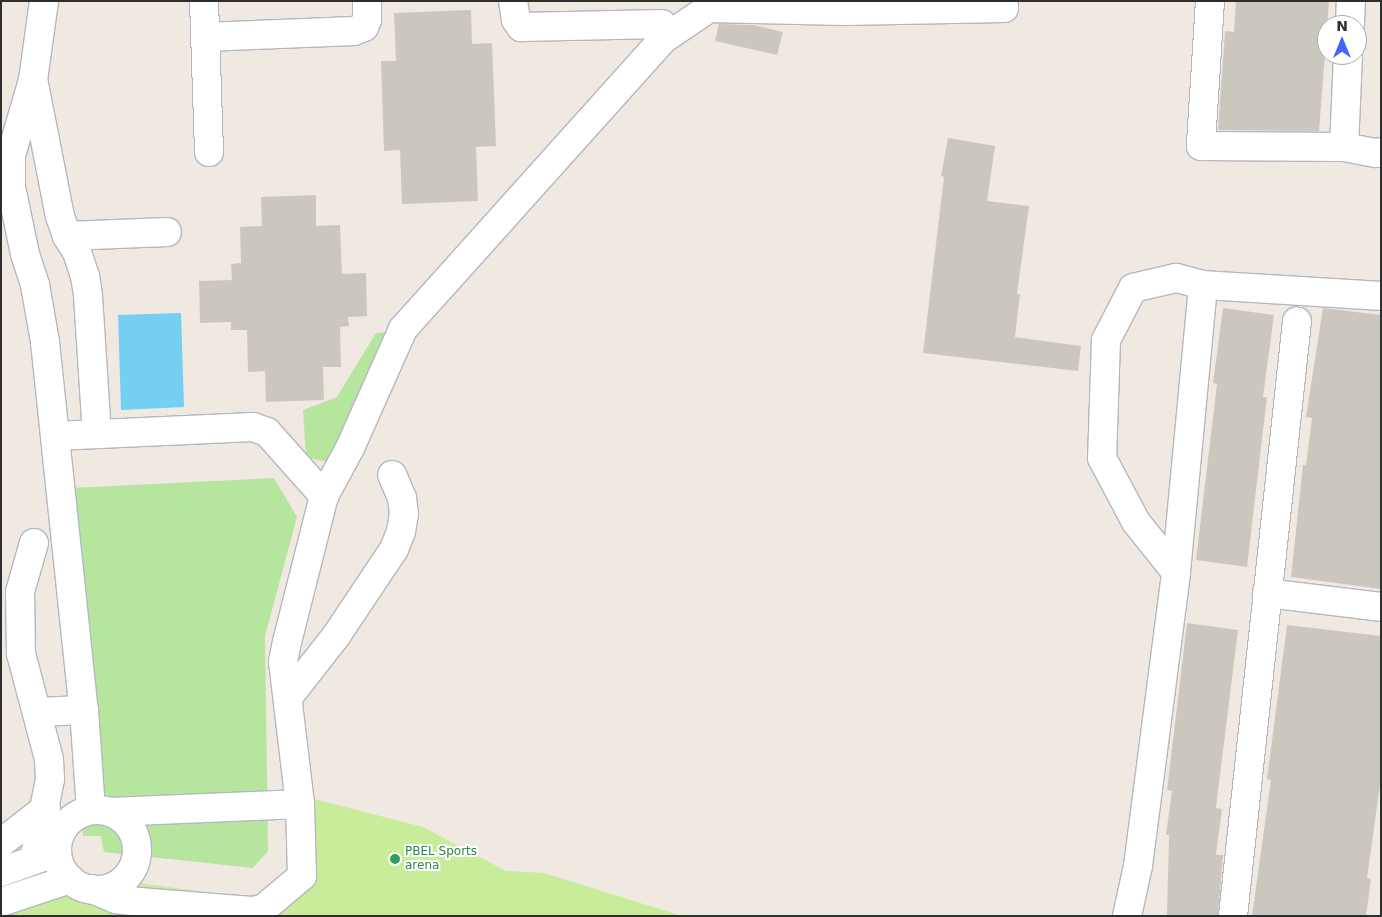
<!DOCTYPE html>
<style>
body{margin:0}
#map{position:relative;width:1382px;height:917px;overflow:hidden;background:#efe9e1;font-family:"DejaVu Sans",sans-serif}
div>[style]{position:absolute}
.green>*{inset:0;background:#b6e59e}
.pitch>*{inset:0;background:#c9ec9a}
.water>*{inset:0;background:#75cff0}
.building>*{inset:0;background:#cbc7bf}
.roads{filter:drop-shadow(1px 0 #b4b7c1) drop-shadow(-1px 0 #b4b7c1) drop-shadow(0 1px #b4b7c1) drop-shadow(0 -1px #b4b7c1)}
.street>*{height:28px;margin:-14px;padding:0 14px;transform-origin:14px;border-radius:14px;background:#fff}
.street>.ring{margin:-14px;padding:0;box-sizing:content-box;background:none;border:28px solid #fff;border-radius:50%}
.dots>*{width:14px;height:14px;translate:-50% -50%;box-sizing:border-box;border:2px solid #fff;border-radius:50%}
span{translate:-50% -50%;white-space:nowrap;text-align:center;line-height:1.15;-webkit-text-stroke:4px #fff;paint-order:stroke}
.leisure-label{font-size:12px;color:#27864d}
.left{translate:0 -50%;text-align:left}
.frame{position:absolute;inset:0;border:2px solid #2e2e2e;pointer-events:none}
.north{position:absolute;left:1317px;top:15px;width:50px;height:50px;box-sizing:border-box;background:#fff;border:1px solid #ababab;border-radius:50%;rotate:0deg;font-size:14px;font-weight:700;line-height:20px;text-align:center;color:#2e2e2e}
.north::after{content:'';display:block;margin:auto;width:18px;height:22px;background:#4264fb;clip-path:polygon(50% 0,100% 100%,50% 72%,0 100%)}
</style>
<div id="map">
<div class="green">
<i style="clip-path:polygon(391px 332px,337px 462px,327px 462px,306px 457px,303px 410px,337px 397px,376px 333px)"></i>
<i style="clip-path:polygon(274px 478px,297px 517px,265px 636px,268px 851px,253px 868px,104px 852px,101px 836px,83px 836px,70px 488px)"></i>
</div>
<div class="pitch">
<i style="clip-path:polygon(310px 798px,423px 827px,506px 871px,544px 873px,682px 916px,1px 916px,1px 911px,41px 896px,51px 871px,270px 901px,304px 873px)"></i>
</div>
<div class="water">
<i style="clip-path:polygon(181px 313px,184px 407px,121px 410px,118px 315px)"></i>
</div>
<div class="building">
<i style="clip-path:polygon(1236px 1px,1329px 1px,1319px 131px,1218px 130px,1225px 31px,1234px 32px)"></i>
<i style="clip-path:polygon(471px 10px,472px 44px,492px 43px,496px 146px,476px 147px,478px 201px,402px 204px,400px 150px,384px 151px,381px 61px,396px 61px,394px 13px)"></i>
<i style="clip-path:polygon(719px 24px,753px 25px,783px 32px,777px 55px,715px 41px)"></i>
<i style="clip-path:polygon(948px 138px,995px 146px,987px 201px,1029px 206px,1017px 294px,1020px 294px,1015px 337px,1081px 346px,1078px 371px,923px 353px,944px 177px,941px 176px)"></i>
<i style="clip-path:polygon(316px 195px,316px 226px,340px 225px,342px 274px,366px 273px,367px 316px,348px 317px,349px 326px,340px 327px,341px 367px,323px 367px,324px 400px,266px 402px,265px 371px,248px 372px,247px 330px,231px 330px,231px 322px,200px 323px,199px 281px,232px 280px,231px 264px,241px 263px,240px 227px,262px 226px,261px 197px)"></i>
<i style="clip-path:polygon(1223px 308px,1274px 315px,1263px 397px,1267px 397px,1247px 567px,1196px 560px,1217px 384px,1213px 383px)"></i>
<i style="clip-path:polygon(1323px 308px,1381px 315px,1381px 589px,1291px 577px,1303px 465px,1306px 465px,1312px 418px,1306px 417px)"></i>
<i style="clip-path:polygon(1187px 623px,1238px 630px,1216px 808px,1222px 809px,1216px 855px,1223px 855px,1218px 916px,1167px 916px,1169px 835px,1166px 835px,1172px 791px,1167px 790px)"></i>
<i style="clip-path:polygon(1287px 625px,1381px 636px,1381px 778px,1367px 878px,1371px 879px,1366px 916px,1252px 916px,1271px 780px,1267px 779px)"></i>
</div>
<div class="roads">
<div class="street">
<i style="left:44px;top:1px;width:80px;rotate:97.9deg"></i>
<i style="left:33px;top:80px;width:78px;rotate:106.3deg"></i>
<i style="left:11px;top:155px;width:32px;rotate:90deg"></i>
<i style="left:11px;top:187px;width:68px;rotate:78.2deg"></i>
<i style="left:25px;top:254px;width:33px;rotate:72deg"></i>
<i style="left:35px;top:285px;width:58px;rotate:80deg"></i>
<i style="left:45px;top:342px;width:370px;rotate:84deg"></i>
<i style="left:84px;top:710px;width:100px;rotate:86deg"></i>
<i style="left:204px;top:1px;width:151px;rotate:88.1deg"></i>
<i style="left:513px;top:1px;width:19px;rotate:81deg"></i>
<i style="left:516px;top:20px;width:9px;rotate:54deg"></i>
<i style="left:521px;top:27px;width:141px;rotate:-1.2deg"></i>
<i style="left:1210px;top:1px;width:145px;rotate:93.6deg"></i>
<i style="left:1201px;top:146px;width:143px;rotate:0.4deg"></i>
<i style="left:1344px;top:147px;width:32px;rotate:11deg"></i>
<i style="left:1375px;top:153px;width:6px;rotate:-9deg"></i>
<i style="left:845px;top:11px;width:159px;rotate:-1.1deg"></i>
<i style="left:1004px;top:8px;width:7px;rotate:-98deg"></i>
<i style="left:1350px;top:25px;width:24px;rotate:-88deg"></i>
<i style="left:205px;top:37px;width:149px;rotate:-2.3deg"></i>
<i style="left:354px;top:31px;width:11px;rotate:-22deg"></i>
<i style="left:364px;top:27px;width:8px;rotate:-67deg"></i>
<i style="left:367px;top:20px;width:19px;rotate:-90deg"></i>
<i style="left:34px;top:84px;width:135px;rotate:78.9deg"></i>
<i style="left:60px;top:216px;width:21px;rotate:71deg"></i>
<i style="left:67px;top:236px;width:19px;rotate:58deg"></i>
<i style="left:77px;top:252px;width:25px;rotate:72deg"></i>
<i style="left:85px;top:276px;width:20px;rotate:81deg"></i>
<i style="left:88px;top:296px;width:138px;rotate:86.3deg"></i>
<i style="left:1344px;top:147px;width:92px;rotate:-87.5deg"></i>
<i style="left:67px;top:236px;width:100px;rotate:-2.3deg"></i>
<i style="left:1203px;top:285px;width:178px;rotate:3.5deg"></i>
<i style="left:55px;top:436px;width:198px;rotate:-2.6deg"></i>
<i style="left:253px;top:427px;width:15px;rotate:20deg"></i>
<i style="left:267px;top:432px;width:86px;rotate:48.3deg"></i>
<i style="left:1267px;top:593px;width:115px;rotate:7deg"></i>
<i style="left:289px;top:696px;width:76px;rotate:-51.9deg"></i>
<i style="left:336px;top:636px;width:105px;rotate:-56.3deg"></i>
<i style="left:394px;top:549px;width:18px;rotate:-68deg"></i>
<i style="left:401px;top:532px;width:18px;rotate:-81deg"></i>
<i style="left:404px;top:514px;width:16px;rotate:-97deg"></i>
<i style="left:402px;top:498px;width:25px;rotate:-113deg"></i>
<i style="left:37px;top:712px;width:47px;rotate:-2.4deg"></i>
<i class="ring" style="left:57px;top:810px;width:52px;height:52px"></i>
<i style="left:111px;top:812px;width:189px;rotate:-2.4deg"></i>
<i style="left:300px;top:804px;width:143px;rotate:-96.8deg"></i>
<i style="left:283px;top:662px;width:20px;rotate:-79deg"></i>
<i style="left:287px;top:642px;width:151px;rotate:-75.8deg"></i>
<i style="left:324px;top:496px;width:55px;rotate:-61.6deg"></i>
<i style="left:350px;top:448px;width:130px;rotate:-66deg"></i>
<i style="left:403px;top:329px;width:388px;rotate:-48.1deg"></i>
<i style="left:662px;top:40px;width:57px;rotate:-34.2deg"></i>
<i style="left:709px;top:8px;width:136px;rotate:1.3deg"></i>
<i style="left:845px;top:11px;width:10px;rotate:-90deg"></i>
<i style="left:1px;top:843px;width:57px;rotate:-37.9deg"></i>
<i style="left:34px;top:860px;width:83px;rotate:-78.8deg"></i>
<i style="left:50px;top:779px;width:20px;rotate:-93deg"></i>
<i style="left:49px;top:759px;width:109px;rotate:-104.9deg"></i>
<i style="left:21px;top:654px;width:62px;rotate:-90.9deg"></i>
<i style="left:20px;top:592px;width:51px;rotate:-74.1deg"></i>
<i style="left:1px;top:872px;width:53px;rotate:-19.8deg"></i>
<i style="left:92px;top:889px;width:26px;rotate:23deg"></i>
<i style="left:116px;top:899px;width:23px;rotate:7deg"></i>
<i style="left:139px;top:902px;width:113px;rotate:4.6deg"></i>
<i style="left:252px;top:911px;width:11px;rotate:-10deg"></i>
<i style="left:263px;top:909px;width:51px;rotate:-40.2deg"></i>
<i style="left:302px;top:876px;width:72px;rotate:-91.6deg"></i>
<i style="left:1px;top:902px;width:73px;rotate:-18.4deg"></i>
<i style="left:1127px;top:916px;width:51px;rotate:-77.6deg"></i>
<i style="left:1138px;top:866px;width:296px;rotate:-82.6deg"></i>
<i style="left:1176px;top:572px;width:288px;rotate:-84.6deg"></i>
<i style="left:1203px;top:285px;width:28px;rotate:-165deg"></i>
<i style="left:1176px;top:278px;width:44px;rotate:166.9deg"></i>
<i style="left:1133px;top:288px;width:59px;rotate:117.4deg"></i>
<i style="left:1106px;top:340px;width:118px;rotate:91.9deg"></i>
<i style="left:1102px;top:458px;width:72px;rotate:62deg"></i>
<i style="left:1136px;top:522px;width:64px;rotate:51.3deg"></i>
<i style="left:1233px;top:916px;width:598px;rotate:-83.86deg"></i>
</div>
</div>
<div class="dots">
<i style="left:395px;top:859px;background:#2e9e5b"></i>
</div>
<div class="leisure-label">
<span class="left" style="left:405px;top:859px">PBEL Sports<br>arena</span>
</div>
<div class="frame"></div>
<div class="north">N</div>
</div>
